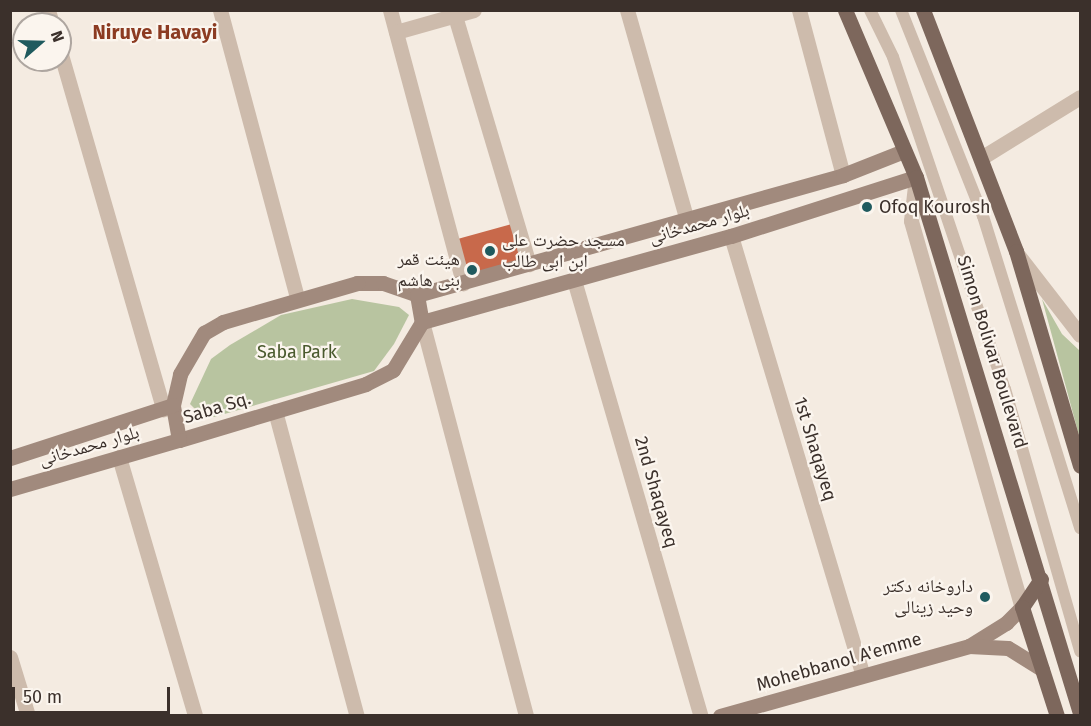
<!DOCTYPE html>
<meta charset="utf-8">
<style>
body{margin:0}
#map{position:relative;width:1091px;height:726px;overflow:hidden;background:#f4ebe1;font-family:"Fira Sans","Noto Naskh Arabic",sans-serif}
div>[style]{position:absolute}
.green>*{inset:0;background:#b8c4a0}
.building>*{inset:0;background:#c8694b}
.lane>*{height:12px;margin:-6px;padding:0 6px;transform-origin:6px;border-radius:6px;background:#cdbbac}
.street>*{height:15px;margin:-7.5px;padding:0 7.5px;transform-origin:7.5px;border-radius:7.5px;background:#cdbbac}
.secondary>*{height:15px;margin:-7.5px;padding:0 7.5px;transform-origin:7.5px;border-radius:7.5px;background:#a18a7d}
.primary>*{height:15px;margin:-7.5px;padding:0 7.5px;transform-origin:7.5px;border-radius:7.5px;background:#7d675c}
.dots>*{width:16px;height:16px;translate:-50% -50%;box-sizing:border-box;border:3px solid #fbf5ee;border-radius:50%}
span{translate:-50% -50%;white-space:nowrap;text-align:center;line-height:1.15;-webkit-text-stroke:4.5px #fbf5ee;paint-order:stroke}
.poi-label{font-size:18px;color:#3b302b}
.left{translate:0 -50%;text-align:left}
.right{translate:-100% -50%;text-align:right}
.street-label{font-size:18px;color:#3b302b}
.park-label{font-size:18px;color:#4a5a2e}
.neighbourhood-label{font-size:20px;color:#8c3b22;font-weight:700}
.frame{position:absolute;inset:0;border:12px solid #3b302b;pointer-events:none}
.north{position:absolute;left:12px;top:12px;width:60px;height:60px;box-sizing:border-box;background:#fbf5ee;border:2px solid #aea6a0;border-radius:50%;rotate:70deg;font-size:16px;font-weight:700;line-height:24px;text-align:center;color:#3b302b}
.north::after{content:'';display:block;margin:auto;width:21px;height:27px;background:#1f5a5e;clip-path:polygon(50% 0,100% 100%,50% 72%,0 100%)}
.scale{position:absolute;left:12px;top:687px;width:158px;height:27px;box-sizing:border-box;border:3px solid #3b302b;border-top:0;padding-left:8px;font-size:18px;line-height:21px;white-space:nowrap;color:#3b302b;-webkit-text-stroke:4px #fbf5ee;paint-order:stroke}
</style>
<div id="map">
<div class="green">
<i style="clip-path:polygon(352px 299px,399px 307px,409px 315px,394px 344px,374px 371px,214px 417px,202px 416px,190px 404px,211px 359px,230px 345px,281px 315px)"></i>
<i style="clip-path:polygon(1042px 299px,1062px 334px,1080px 351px,1080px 439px)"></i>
</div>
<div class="building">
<i style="clip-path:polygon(515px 223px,525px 261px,465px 279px,454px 240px)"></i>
</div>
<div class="lane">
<i style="left:870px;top:10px;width:52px;rotate:63.9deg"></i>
<i style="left:893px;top:57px;width:350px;rotate:71.4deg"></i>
<i style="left:1005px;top:389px;width:273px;rotate:74deg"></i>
<i style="left:901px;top:10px;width:222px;rotate:68.3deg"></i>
<i style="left:983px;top:216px;width:327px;rotate:72.7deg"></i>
</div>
<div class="street">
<i style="left:48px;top:10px;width:15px;rotate:74deg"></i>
<i style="left:220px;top:10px;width:298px;rotate:75deg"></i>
<i style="left:390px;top:10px;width:283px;rotate:75deg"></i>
<i style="left:627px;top:10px;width:218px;rotate:74.1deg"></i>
<i style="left:799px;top:10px;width:171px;rotate:75.1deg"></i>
<i style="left:455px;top:16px;width:259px;rotate:73.4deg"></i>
<i style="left:396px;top:32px;width:81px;rotate:-15.8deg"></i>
<i style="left:60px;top:51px;width:373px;rotate:73.9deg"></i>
<i style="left:981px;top:158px;width:116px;rotate:-31.6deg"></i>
<i style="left:916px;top:177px;width:44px;rotate:96.5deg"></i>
<i style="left:911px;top:221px;width:402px;rotate:74deg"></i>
<i style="left:731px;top:236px;width:458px;rotate:73.3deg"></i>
<i style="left:1018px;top:255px;width:101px;rotate:52.2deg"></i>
<i style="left:574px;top:280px;width:454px;rotate:73.8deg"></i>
<i style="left:422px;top:322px;width:407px;rotate:75.2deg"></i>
<i style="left:275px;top:411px;width:316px;rotate:75deg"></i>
<i style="left:119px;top:457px;width:270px;rotate:73.6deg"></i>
<i style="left:10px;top:657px;width:62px;rotate:73deg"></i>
</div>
<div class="secondary">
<i style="left:357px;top:283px;width:26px"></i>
<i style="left:383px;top:283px;width:36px;rotate:19deg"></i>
<i style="left:417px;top:295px;width:27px;rotate:80deg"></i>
<i style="left:422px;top:322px;width:56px;rotate:121.1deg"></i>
<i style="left:393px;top:370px;width:30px;rotate:153deg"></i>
<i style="left:366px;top:384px;width:195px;rotate:163.3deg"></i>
<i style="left:179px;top:440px;width:36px;rotate:-100deg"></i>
<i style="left:173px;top:405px;width:32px;rotate:-77deg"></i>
<i style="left:180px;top:374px;width:48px;rotate:-59.7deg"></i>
<i style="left:204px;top:333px;width:22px;rotate:-30deg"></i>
<i style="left:223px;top:322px;width:140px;rotate:-16.2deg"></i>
<i style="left:417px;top:295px;width:443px;rotate:-15.7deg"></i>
<i style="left:843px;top:175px;width:66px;rotate:-21.5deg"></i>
<i style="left:422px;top:322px;width:321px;rotate:-15.6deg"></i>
<i style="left:731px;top:236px;width:194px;rotate:-17.7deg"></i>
<i style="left:10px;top:458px;width:171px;rotate:-18deg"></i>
<i style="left:10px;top:489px;width:176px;rotate:-16.2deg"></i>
<i style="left:969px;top:646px;width:44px;rotate:-31.9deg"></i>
<i style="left:1006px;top:623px;width:23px;rotate:-45deg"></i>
<i style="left:720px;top:716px;width:259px;rotate:-15.7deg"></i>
<i style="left:969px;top:646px;width:39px;rotate:3deg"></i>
<i style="left:1008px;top:648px;width:40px;rotate:32deg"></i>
</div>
<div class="primary">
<i style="left:845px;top:10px;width:181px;rotate:67deg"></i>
<i style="left:916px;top:177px;width:561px;rotate:72.99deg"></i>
<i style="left:923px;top:10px;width:258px;rotate:68.9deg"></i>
<i style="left:1016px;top:251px;width:224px;rotate:73.4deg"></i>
<i style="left:1041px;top:579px;width:34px;rotate:124deg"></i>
<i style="left:1022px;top:607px;width:114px;rotate:72.2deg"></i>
</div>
<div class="dots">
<i style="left:867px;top:207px;background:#1f5a5e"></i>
<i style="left:490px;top:251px;background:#1f5a5e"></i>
<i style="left:472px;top:270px;background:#1f5a5e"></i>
<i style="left:985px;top:597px;background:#1f5a5e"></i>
</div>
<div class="poi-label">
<span class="left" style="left:879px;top:207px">Ofoq Kourosh</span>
<span class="left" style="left:502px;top:251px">مسجد حضرت علی<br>ابن ابی طالب</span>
<span class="right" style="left:460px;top:270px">هیئت قمر<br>بنی هاشم</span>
<span class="right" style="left:973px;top:597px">داروخانه دکتر<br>وحید زینالی</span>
</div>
<div class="street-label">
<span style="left:699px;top:224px;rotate:-16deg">بلوار محمدخانی</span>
<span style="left:992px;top:352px;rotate:73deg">Simon Bolivar Boulevard</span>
<span style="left:217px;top:408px;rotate:-17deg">Saba Sq.</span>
<span style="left:89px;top:446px;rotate:-16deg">بلوار محمدخانی</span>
<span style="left:815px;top:449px;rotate:73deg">1st Shaqayeq</span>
<span style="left:656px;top:492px;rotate:74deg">2nd Shaqayeq</span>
<span style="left:839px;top:662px;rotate:-16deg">Mohebbanol A'emme</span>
</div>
<div class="park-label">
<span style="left:297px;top:352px">Saba Park</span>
</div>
<div class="neighbourhood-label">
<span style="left:155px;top:32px">Niruye Havayi</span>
</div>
<div class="frame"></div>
<div class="north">N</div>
<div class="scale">50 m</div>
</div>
